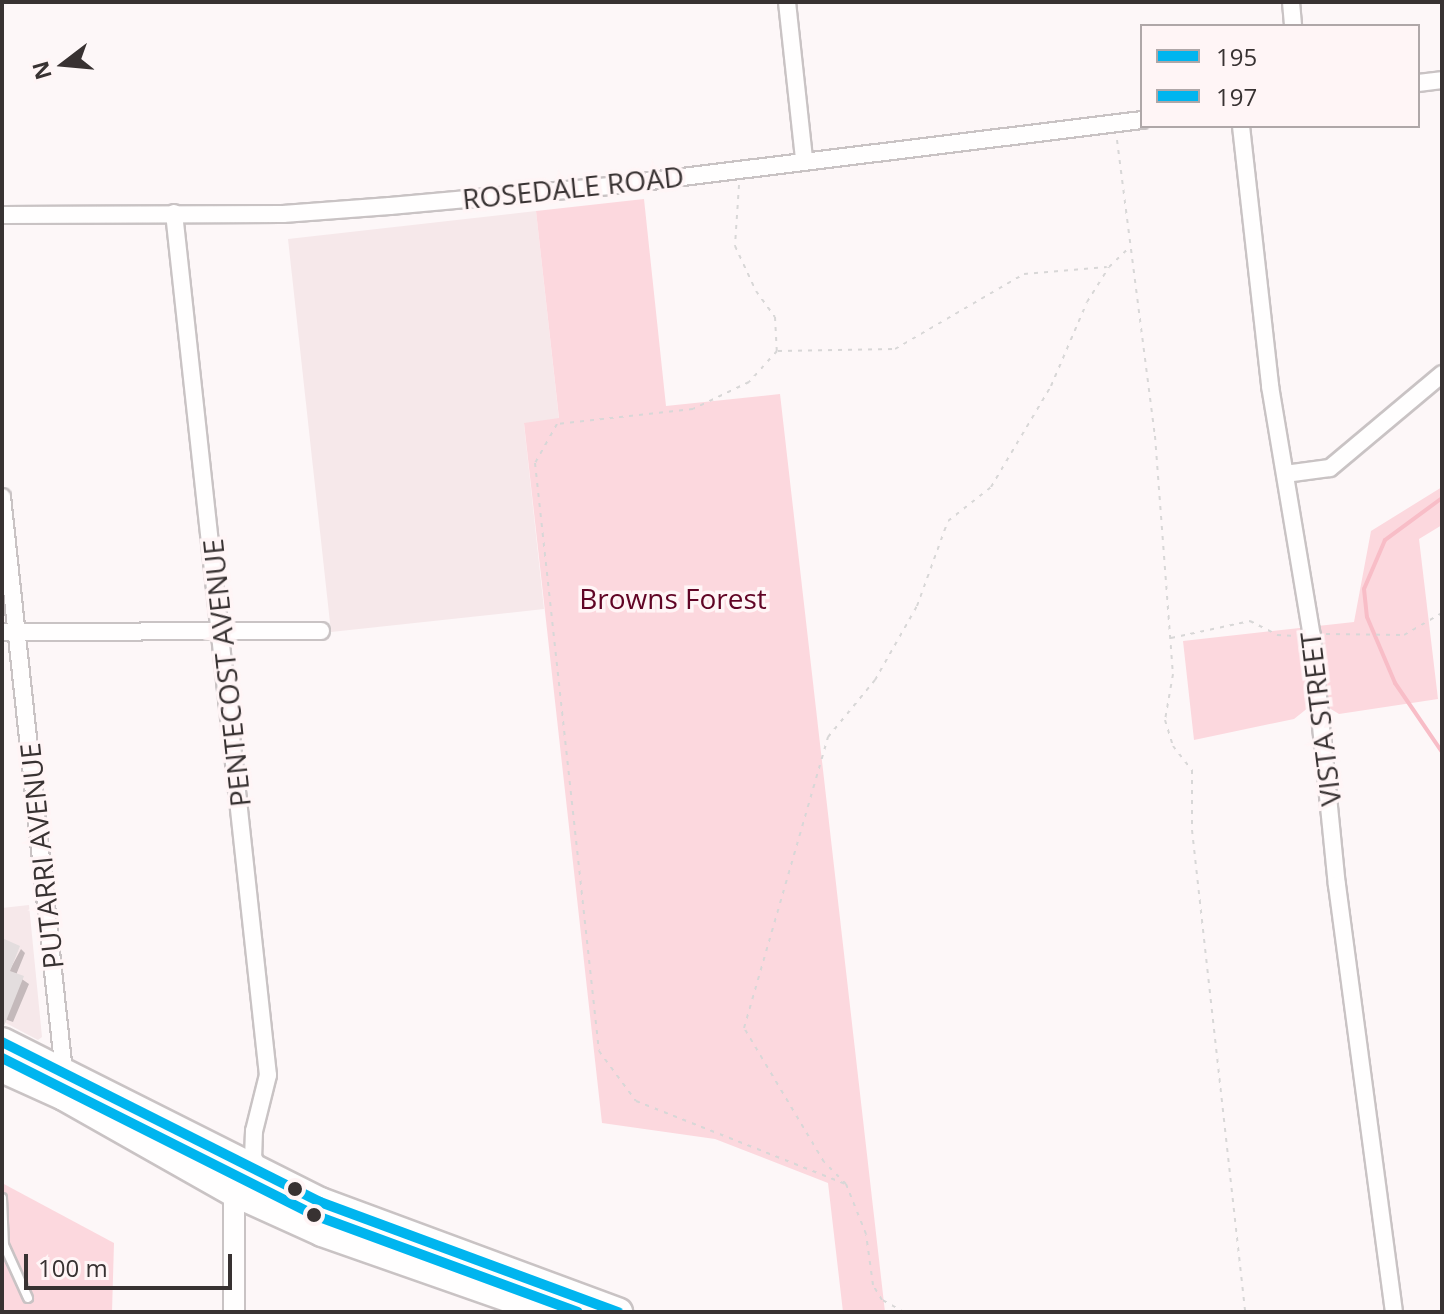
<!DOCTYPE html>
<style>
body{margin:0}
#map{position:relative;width:1444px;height:1314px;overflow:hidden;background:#fdf7f8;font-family:"Open Sans",sans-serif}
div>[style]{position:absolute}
.built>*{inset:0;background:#f6e8ea}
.green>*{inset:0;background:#fcd8de}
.shadow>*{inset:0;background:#0003}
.stream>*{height:4px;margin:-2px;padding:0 2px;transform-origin:2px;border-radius:2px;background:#f8bdc7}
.building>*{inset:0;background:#e3ddde}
.path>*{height:2px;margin-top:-1px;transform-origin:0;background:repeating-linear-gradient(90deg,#d8d7d7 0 4px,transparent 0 10px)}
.roads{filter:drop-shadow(2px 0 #c9c3c4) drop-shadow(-2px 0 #c9c3c4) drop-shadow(0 2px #c9c3c4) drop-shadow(0 -2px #c9c3c4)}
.service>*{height:8px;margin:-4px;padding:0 4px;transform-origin:4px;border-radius:4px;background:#fffefe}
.minor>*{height:16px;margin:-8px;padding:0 8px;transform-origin:8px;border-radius:8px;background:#fffefe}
.tertiary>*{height:20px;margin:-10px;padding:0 10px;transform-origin:10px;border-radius:10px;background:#fffefe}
.trunk>*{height:28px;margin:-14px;padding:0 14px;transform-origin:14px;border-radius:14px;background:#fffefe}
.bus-1>*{height:10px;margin:-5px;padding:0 5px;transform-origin:5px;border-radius:5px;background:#00b5ef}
.bus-2>*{height:10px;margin:-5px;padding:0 5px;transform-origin:5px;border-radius:5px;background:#00b5ef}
.dots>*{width:22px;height:22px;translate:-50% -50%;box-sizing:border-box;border:4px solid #fff5f6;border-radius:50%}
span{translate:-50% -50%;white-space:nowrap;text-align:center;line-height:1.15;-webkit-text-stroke:7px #fff5f6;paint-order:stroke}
.street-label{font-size:28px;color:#383232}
.park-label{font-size:28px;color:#600425}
.frame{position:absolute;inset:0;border:4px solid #383232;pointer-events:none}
.legend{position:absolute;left:1140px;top:24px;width:280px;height:104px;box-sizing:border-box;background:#fff5f6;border:2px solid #afa7a8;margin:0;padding:10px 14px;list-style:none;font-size:24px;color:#383232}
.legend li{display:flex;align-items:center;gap:16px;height:40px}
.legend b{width:40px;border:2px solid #afa7a8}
.north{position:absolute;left:24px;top:24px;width:80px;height:80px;-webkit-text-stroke:6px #fff5f6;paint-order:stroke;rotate:254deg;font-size:22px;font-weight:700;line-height:32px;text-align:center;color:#383232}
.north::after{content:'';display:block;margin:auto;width:28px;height:36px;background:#383232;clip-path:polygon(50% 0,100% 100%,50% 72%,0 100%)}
.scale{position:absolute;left:24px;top:1254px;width:208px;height:36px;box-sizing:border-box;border:4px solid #383232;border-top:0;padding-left:10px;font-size:24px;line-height:28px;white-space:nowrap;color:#383232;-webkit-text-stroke:6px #fff5f6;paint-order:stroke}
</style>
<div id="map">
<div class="built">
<i style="clip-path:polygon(536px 211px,559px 419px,524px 424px,544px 609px,331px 632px,288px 239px)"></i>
<i style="clip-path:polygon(29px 905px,42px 1037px,38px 1040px,2px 1021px,2px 908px)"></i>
</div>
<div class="green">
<i style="clip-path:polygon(644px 199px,666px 406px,780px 394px,885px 1312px,843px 1312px,828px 1183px,715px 1139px,602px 1123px,524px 423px,559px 418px,536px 211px)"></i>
<i style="clip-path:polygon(1442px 487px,1442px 525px,1419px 539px,1438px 699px,1339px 714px,1326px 706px,1309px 707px,1294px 719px,1194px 740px,1183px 641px,1354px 622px,1371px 531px)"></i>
<i style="clip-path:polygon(2px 1183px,114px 1243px,112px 1312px,2px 1312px)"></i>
</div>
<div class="shadow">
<i style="clip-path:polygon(2px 940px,19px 947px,5px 979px,21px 949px,25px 953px,16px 975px,29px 984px,13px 1022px,2px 1018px)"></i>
</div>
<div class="stream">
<i style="left:1442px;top:498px;width:71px;rotate:143.6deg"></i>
<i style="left:1385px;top:540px;width:53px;rotate:113.2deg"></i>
<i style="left:1364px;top:589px;width:28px;rotate:84deg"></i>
<i style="left:1367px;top:617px;width:72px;rotate:67deg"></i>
<i style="left:1395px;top:683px;width:83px;rotate:55.7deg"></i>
</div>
<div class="building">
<i style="clip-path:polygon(2px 938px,20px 946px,10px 971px,24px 976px,4px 1026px)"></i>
</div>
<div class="path">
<i style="left:1117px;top:140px;width:298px;rotate:82.7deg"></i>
<i style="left:1155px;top:436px;width:239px;rotate:85.7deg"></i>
<i style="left:1173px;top:674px;width:47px;rotate:99.9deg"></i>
<i style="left:1165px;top:720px;width:27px;rotate:73deg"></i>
<i style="left:1173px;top:746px;width:31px;rotate:52deg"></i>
<i style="left:1192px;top:770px;width:60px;rotate:90deg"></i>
<i style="left:1192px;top:830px;width:485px;rotate:83.7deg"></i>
<i style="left:739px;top:185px;width:61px;rotate:93.8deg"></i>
<i style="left:735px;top:246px;width:50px;rotate:65deg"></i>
<i style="left:756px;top:291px;width:32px;rotate:54deg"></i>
<i style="left:775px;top:317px;width:34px;rotate:87deg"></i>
<i style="left:777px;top:351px;width:42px;rotate:132.1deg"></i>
<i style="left:749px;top:382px;width:62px;rotate:154.3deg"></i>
<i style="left:693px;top:409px;width:137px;rotate:173.7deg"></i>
<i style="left:557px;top:424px;width:45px;rotate:119.4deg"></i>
<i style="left:535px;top:463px;width:591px;rotate:83.79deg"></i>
<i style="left:599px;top:1051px;width:62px;rotate:53.5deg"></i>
<i style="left:636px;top:1101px;width:226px;rotate:21.6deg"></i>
<i style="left:778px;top:351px;width:117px;rotate:-1deg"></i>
<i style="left:895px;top:349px;width:149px;rotate:-30.2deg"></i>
<i style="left:1024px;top:274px;width:83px;rotate:-4.8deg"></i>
<i style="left:1326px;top:634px;width:78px;rotate:0.7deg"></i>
<i style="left:1404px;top:635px;width:44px;rotate:-30.1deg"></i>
<i style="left:1171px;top:638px;width:81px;rotate:-12.1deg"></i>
<i style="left:1250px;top:621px;width:30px;rotate:27deg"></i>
<i style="left:1277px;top:635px;width:19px;rotate:3deg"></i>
<i style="left:904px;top:1312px;width:25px;rotate:-151deg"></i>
<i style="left:882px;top:1300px;width:17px;rotate:-121deg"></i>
<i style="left:873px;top:1285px;width:51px;rotate:-97.8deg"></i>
<i style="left:866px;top:1234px;width:54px;rotate:-111.8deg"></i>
<i style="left:846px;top:1184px;width:31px;rotate:-135deg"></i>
<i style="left:824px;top:1162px;width:156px;rotate:-120.8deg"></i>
<i style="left:744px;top:1028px;width:303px;rotate:-73.9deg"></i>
<i style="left:828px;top:737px;width:74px;rotate:-50.5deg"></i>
<i style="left:875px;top:680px;width:85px;rotate:-60.4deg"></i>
<i style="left:917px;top:606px;width:90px;rotate:-70deg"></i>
<i style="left:948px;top:521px;width:55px;rotate:-38.3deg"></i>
<i style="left:991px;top:487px;width:117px;rotate:-59.3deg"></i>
<i style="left:1051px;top:386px;width:91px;rotate:-66.8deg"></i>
<i style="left:1087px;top:302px;width:41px;rotate:-57.8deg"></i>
<i style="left:1109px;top:267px;width:30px;rotate:-44deg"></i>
</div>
<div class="roads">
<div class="service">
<i style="left:2px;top:1198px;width:47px;rotate:87.6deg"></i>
<i style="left:4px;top:1245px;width:58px;rotate:65.6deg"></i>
</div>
<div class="minor">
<i style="left:787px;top:2px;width:158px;rotate:83.8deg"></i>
<i style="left:1291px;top:2px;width:24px;rotate:85deg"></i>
<i style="left:1418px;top:83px;width:24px;rotate:-7deg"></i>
<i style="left:1241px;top:126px;width:262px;rotate:83.6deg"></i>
<i style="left:1270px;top:386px;width:254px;rotate:80.5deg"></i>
<i style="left:1312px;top:636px;width:250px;rotate:84.3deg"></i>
<i style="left:1337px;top:885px;width:431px;rotate:82.4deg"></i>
<i style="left:174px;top:213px;width:867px;rotate:83.78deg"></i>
<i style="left:268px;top:1075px;width:58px;rotate:104deg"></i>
<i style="left:254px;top:1131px;width:26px;rotate:92deg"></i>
<i style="left:253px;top:1157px;width:15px;rotate:62deg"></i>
<i style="left:2px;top:215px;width:281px;rotate:-0.2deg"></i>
<i style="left:283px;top:214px;width:107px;rotate:-4.3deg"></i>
<i style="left:390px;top:206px;width:221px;rotate:-5.2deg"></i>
<i style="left:610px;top:186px;width:536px;rotate:-7.07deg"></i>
<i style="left:1285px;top:474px;width:45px;rotate:-7.6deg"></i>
<i style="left:1330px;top:468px;width:146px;rotate:-40deg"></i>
<i style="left:2px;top:497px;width:578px;rotate:83.85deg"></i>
<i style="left:2px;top:632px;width:319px;rotate:-0.2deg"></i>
</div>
<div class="tertiary">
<i style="left:234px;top:1312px;width:120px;rotate:-90deg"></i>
</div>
<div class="trunk">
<i style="left:2px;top:1042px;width:356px;rotate:26.7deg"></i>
<i style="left:320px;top:1202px;width:318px;rotate:20.3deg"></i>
<i style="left:2px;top:1068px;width:68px;rotate:24.3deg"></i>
<i style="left:64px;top:1096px;width:195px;rotate:29.5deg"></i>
<i style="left:234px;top:1192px;width:97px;rotate:24.4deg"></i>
<i style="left:322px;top:1232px;width:242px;rotate:19.3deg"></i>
</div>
</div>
<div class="bus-1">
<i style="left:2px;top:1042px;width:356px;rotate:26.7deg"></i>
<i style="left:320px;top:1202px;width:318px;rotate:20.3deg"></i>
</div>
<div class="bus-2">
<i style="left:2px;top:1058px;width:349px;rotate:26.7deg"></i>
<i style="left:314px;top:1215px;width:281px;rotate:20.2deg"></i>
</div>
<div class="dots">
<i style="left:295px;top:1189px;background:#383232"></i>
<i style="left:314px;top:1215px;background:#383232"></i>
</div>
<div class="street-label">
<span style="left:573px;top:187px;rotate:-6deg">ROSEDALE ROAD</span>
<span style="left:226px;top:673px;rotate:-96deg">PENTECOST AVENUE</span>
<span style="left:1320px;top:719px;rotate:-97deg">VISTA STREET</span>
<span style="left:41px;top:856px;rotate:-96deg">PUTARRI AVENUE</span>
</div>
<div class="park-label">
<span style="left:673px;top:598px">Browns Forest</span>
</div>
<div class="frame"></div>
<ul class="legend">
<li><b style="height:10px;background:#00b5ef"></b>195</li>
<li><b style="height:10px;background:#00b5ef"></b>197</li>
</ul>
<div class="north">N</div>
<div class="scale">100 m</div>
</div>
